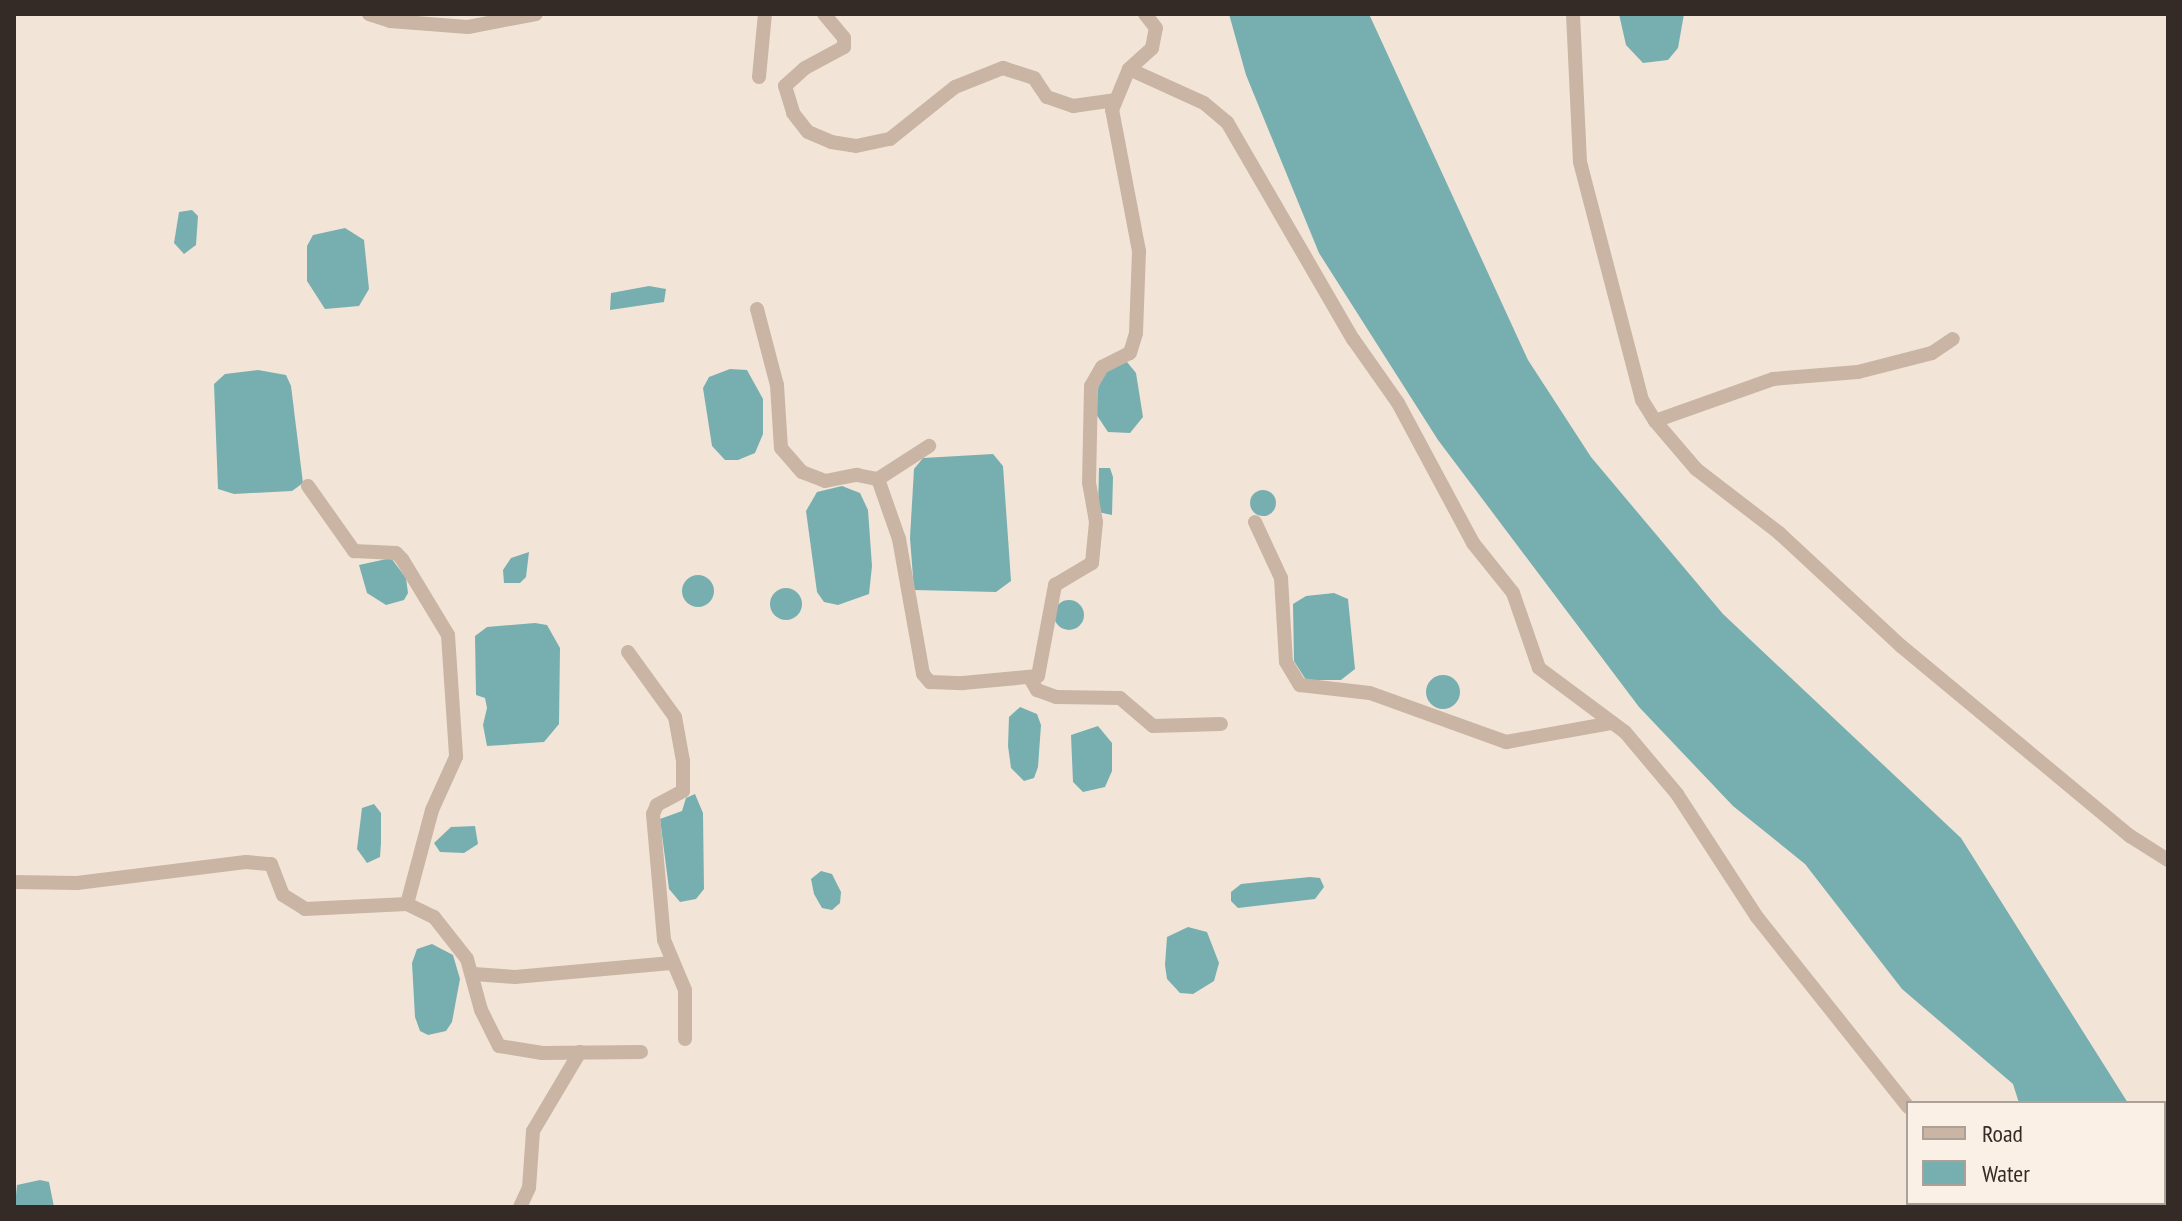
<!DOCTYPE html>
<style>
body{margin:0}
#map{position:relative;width:2182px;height:1221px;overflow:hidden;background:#f2e5d8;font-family:"PT Sans Narrow",sans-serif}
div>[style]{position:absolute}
.water>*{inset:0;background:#77afb0}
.round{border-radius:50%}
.minor>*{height:14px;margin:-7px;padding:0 7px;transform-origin:7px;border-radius:7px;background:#cab5a4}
span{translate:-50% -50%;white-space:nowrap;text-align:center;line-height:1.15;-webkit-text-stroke:6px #faf0e5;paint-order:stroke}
.frame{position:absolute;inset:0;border:16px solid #352b26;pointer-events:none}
.legend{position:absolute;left:1906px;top:1101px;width:260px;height:104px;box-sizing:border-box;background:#faf0e5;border:2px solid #aba199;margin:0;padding:10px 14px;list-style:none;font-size:24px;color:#352b26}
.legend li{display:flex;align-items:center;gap:16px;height:40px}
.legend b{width:40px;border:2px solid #aba199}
</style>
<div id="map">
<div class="water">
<i style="clip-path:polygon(1229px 14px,1369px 14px,1528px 360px,1591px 457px,1723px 614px,1961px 838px,2128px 1103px,2019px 1103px,2013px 1084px,1902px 989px,1805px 864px,1733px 806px,1639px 707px,1438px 440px,1319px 253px,1246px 75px)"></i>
<i style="clip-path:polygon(1619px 14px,1684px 14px,1678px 48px,1668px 60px,1643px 63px,1626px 45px)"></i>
<i style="clip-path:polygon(179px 212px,192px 210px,198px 216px,196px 245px,184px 254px,174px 243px)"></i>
<i style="clip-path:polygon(345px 228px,364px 240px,369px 289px,359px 306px,325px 309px,307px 281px,307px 246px,313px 235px)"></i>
<i style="clip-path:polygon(649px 286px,666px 289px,664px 302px,610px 310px,611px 293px)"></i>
<i style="clip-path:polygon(1127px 362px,1136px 373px,1143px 417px,1130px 433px,1108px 432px,1096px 414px,1099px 379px,1102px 372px)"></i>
<i style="clip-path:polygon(730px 369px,747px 370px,763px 399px,763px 434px,755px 453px,738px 460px,725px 460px,712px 446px,703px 388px,709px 377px)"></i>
<i style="clip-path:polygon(258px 370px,286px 375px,291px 386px,303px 483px,292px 491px,234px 494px,218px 489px,214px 384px,225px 374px)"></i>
<i style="clip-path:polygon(993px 454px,1003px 466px,1011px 581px,996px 592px,914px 590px,910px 538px,914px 469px,923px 458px)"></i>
<i style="clip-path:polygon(1099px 468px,1110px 468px,1113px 477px,1112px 515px,1098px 512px)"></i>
<i style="clip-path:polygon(842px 486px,860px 493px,868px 510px,872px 566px,869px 594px,838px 605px,824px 602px,817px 592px,806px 511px,817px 492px)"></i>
<i class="round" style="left:1250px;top:490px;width:26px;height:26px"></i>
<i style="clip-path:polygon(529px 552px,526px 577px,520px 583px,504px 583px,503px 570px,511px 558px)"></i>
<i style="clip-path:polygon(391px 558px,406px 578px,408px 593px,404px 600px,386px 605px,367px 593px,359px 565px)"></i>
<i class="round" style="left:682px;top:575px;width:32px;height:32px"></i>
<i class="round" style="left:770px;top:588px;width:32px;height:32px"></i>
<i style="clip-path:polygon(1334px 593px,1348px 599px,1355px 669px,1341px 680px,1306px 680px,1294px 661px,1293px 604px,1306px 596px)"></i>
<i class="round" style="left:1054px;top:600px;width:30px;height:30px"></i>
<i style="clip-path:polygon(535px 623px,547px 625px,560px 648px,559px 724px,544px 742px,487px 746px,483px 725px,487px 708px,485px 698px,476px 695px,475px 636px,487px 627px)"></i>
<i class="round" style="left:1426px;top:675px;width:34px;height:34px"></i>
<i style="clip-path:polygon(1020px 707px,1037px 714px,1041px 725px,1038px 767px,1034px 778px,1024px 781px,1011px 768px,1008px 746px,1009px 717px)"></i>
<i style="clip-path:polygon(1098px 726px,1112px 743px,1112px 771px,1105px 787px,1083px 792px,1073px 782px,1071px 735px)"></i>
<i style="clip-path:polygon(695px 794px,703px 813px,704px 889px,696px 899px,680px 902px,669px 889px,660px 819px,682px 811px,686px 798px)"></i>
<i style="clip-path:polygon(374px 804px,381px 813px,381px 843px,380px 857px,367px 863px,357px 849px,362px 808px)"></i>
<i style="clip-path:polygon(475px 826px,478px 844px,464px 853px,440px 852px,434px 843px,451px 827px)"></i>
<i style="clip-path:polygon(821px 871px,832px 874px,841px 892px,840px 903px,832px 910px,822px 908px,814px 894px,811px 879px)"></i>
<i style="clip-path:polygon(1310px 877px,1320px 878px,1324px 887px,1315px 899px,1238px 908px,1231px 901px,1231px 892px,1241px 884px)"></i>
<i style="clip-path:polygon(1188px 927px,1207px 932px,1219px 963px,1214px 981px,1193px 994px,1180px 993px,1167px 979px,1165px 965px,1167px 937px)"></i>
<i style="clip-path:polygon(432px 944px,453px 955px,460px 979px,452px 1022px,446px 1031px,428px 1035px,420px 1031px,415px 1017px,412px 963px,417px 949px)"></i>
<i style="clip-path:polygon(40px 1180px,49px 1182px,54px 1207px,15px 1207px,17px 1185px)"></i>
<i style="clip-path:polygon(2030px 1203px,2142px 1203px,2142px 1207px,2030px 1207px)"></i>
</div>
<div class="minor">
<i style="left:369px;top:14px;width:22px;rotate:18deg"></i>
<i style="left:390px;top:21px;width:78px;rotate:4.4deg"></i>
<i style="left:468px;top:27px;width:69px;rotate:-10.8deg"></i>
<i style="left:824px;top:14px;width:31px;rotate:50deg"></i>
<i style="left:844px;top:38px;width:9px;rotate:90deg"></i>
<i style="left:844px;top:47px;width:44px;rotate:151.7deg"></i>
<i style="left:805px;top:68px;width:27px;rotate:138deg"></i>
<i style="left:785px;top:86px;width:28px;rotate:73deg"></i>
<i style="left:793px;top:113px;width:24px;rotate:52deg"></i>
<i style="left:808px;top:132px;width:25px;rotate:23deg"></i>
<i style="left:831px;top:142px;width:25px;rotate:9deg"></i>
<i style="left:856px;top:146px;width:35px;rotate:-12deg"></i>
<i style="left:890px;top:139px;width:83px;rotate:-38.7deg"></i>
<i style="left:955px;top:87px;width:52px;rotate:-21.6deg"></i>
<i style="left:1003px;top:68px;width:33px;rotate:18deg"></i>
<i style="left:1034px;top:78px;width:23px;rotate:56deg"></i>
<i style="left:1047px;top:97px;width:28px;rotate:19deg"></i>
<i style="left:1073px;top:106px;width:42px;rotate:-8.1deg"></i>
<i style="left:1573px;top:14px;width:148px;rotate:87.3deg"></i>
<i style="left:1580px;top:162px;width:246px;rotate:75.4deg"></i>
<i style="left:1642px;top:400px;width:25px;rotate:58deg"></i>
<i style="left:1655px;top:421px;width:63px;rotate:49.5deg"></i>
<i style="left:1696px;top:469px;width:105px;rotate:37.6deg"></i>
<i style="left:1779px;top:533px;width:166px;rotate:42.8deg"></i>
<i style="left:1901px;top:646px;width:298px;rotate:39.7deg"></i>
<i style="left:2130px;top:836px;width:45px;rotate:32.3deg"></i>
<i style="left:1129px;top:69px;width:82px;rotate:24.4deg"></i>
<i style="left:1204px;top:103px;width:30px;rotate:40deg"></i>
<i style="left:1227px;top:122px;width:251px;rotate:59.9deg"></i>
<i style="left:1353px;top:339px;width:78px;rotate:54.9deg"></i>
<i style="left:1398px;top:403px;width:159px;rotate:61.8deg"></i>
<i style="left:1473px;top:543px;width:64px;rotate:51.3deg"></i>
<i style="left:1513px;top:593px;width:79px;rotate:70.9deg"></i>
<i style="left:1539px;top:668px;width:107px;rotate:36.7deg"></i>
<i style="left:1625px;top:732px;width:81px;rotate:50deg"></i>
<i style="left:1677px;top:794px;width:147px;rotate:57deg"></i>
<i style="left:1757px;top:917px;width:243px;rotate:51.5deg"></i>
<i style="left:759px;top:77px;width:63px;rotate:-84.6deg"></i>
<i style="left:757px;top:309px;width:79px;rotate:75.3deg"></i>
<i style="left:777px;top:385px;width:63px;rotate:86.4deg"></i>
<i style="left:781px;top:448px;width:32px;rotate:49deg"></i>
<i style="left:802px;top:472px;width:25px;rotate:21deg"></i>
<i style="left:825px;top:481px;width:33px;rotate:-11deg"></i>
<i style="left:857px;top:475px;width:21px;rotate:11deg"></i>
<i style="left:878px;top:479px;width:64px;rotate:70.7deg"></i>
<i style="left:899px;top:539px;width:137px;rotate:79.9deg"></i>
<i style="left:923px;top:674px;width:11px;rotate:49deg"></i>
<i style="left:930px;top:682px;width:33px;rotate:2deg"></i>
<i style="left:963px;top:683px;width:75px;rotate:-5.3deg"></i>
<i style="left:1038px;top:676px;width:93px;rotate:-79.4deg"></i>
<i style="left:1055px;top:585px;width:43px;rotate:-30.7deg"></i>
<i style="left:1092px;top:563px;width:41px;rotate:-84.4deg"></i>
<i style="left:1096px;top:522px;width:40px;rotate:-100deg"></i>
<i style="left:1089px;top:483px;width:97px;rotate:-88.8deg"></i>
<i style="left:1091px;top:386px;width:22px;rotate:-60deg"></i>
<i style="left:1102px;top:367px;width:31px;rotate:-27deg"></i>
<i style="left:1130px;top:353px;width:21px;rotate:-73deg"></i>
<i style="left:1136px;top:333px;width:82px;rotate:-87.9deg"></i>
<i style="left:1139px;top:251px;width:144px;rotate:-100.8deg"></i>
<i style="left:1112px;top:110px;width:44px;rotate:-67.5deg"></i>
<i style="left:1129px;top:69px;width:31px;rotate:-42deg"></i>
<i style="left:1152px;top:48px;width:20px;rotate:-79deg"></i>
<i style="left:1156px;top:28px;width:18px;rotate:-128deg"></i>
<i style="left:1655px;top:421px;width:125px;rotate:-19.6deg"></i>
<i style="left:1773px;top:379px;width:85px;rotate:-4.7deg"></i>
<i style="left:1858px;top:372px;width:76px;rotate:-14.4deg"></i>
<i style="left:1932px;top:353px;width:25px;rotate:-34deg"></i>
<i style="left:878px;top:479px;width:61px;rotate:-32.9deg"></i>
<i style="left:308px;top:486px;width:80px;rotate:54.7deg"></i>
<i style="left:354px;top:551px;width:42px;rotate:2.7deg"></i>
<i style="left:396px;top:553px;width:8px;rotate:45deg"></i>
<i style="left:402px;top:559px;width:89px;rotate:58.8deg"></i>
<i style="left:448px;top:635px;width:122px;rotate:86.2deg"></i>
<i style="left:456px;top:757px;width:58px;rotate:114.4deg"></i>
<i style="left:432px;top:810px;width:97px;rotate:104.9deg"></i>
<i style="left:1255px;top:522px;width:62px;rotate:65.1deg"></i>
<i style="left:1281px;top:578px;width:84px;rotate:86.6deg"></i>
<i style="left:1286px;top:662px;width:27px;rotate:59deg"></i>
<i style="left:1300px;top:685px;width:70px;rotate:6.5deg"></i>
<i style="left:1370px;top:693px;width:145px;rotate:19.8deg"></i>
<i style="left:1506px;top:742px;width:108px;rotate:-10.2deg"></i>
<i style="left:628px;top:652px;width:80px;rotate:54.1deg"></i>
<i style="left:675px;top:717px;width:45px;rotate:79.7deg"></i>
<i style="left:683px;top:761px;width:30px;rotate:90deg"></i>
<i style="left:683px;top:791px;width:30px;rotate:152deg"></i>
<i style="left:657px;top:805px;width:10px;rotate:114deg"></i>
<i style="left:653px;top:814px;width:126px;rotate:85deg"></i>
<i style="left:664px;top:940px;width:54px;rotate:67.2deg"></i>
<i style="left:685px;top:990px;width:49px;rotate:90deg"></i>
<i style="left:1031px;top:680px;width:12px;rotate:59deg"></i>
<i style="left:1037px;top:690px;width:20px;rotate:20deg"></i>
<i style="left:1056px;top:697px;width:64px;rotate:0.9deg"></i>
<i style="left:1120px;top:698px;width:43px;rotate:40.3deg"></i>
<i style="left:1153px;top:726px;width:68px;rotate:-1.7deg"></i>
<i style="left:14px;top:882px;width:63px;rotate:0.9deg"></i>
<i style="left:77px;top:883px;width:170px;rotate:-7.1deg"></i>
<i style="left:246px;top:862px;width:25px;rotate:5deg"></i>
<i style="left:271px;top:864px;width:33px;rotate:69deg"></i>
<i style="left:283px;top:895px;width:26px;rotate:32deg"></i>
<i style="left:305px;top:909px;width:102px;rotate:-2.8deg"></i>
<i style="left:407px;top:904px;width:30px;rotate:26deg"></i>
<i style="left:434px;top:917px;width:53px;rotate:51.8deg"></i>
<i style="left:467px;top:959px;width:53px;rotate:74.6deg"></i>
<i style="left:481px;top:1010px;width:40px;rotate:63.4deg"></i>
<i style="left:499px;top:1046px;width:44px;rotate:9.2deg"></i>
<i style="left:542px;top:1053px;width:99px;rotate:-0.6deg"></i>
<i style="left:474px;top:974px;width:41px;rotate:4.2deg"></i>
<i style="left:515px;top:977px;width:157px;rotate:-5.1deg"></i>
<i style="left:520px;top:1207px;width:21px;rotate:-65deg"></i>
<i style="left:529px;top:1188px;width:57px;rotate:-86deg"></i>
<i style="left:533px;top:1131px;width:92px;rotate:-59.3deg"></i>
<i style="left:1948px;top:1207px;width:4px;rotate:-90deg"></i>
</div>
<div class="frame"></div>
<ul class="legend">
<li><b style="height:10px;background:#cab5a4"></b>Road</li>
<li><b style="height:22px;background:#77afb0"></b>Water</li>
</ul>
</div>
